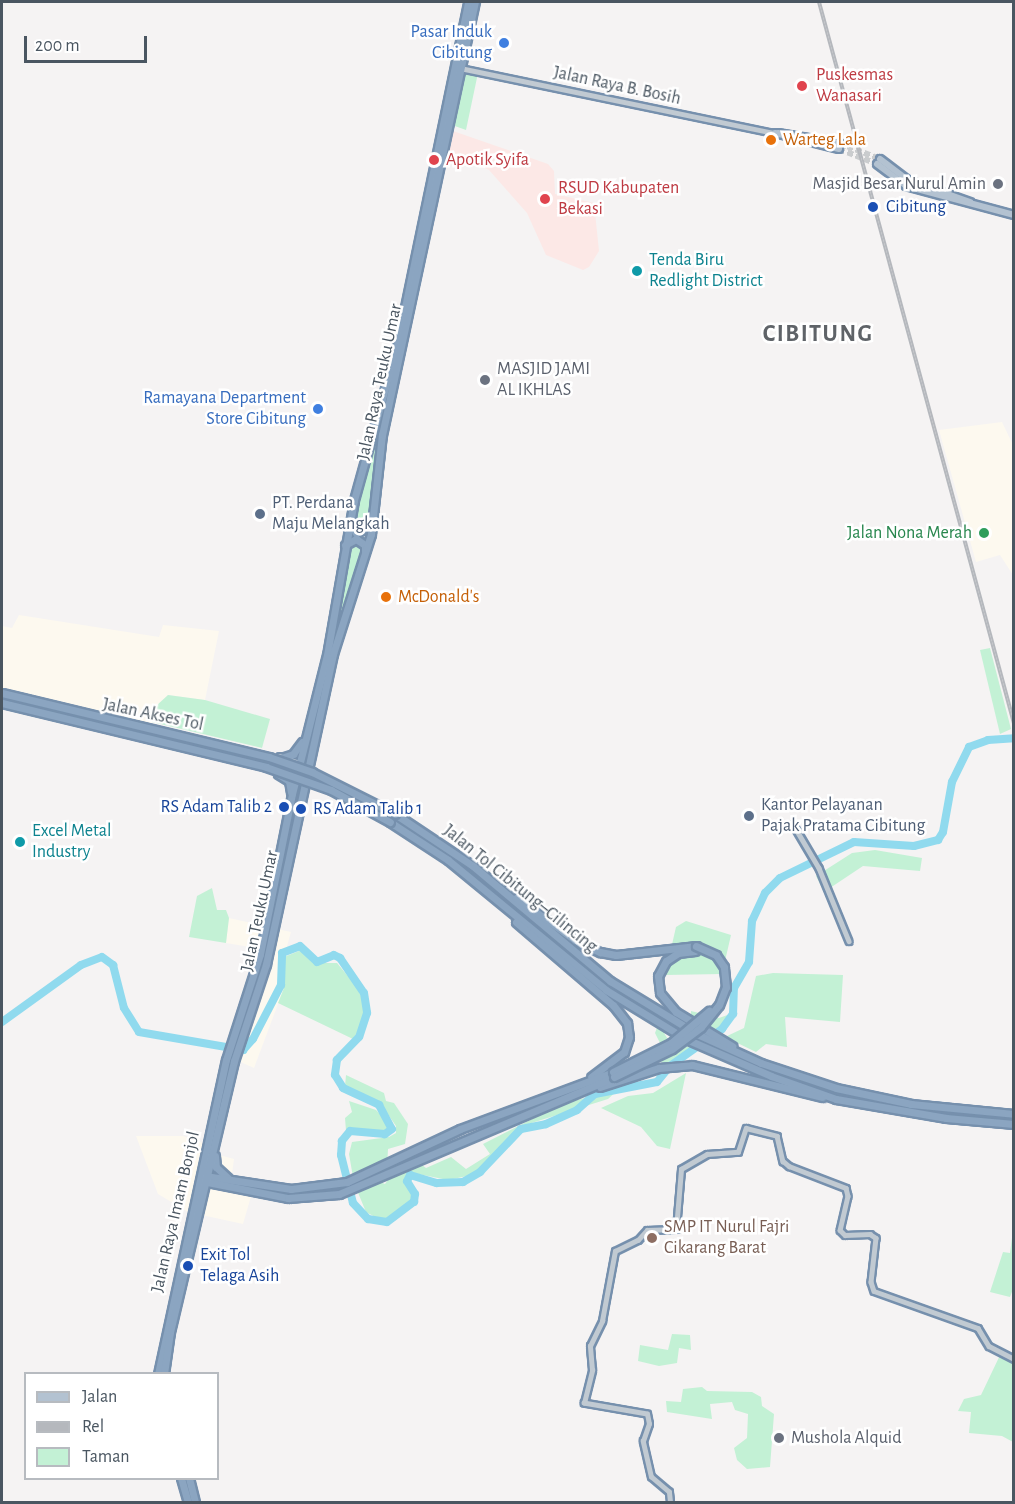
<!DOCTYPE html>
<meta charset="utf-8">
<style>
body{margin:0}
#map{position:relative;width:1015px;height:1504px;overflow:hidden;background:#f5f3f3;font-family:"Alegreya Sans",sans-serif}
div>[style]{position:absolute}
.commercial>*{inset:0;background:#fdf9ef}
.medical>*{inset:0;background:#fce8e6}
.green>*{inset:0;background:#c3f1d5}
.river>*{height:8px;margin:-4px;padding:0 4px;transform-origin:4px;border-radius:4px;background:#90daee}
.major-tunnel>*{height:6px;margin-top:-3px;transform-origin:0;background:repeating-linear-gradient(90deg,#caccce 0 6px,transparent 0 9px)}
.roads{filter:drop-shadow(2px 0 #7690ad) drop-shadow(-2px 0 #7690ad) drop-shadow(0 2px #7690ad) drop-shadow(0 -2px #7690ad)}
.minor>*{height:4.5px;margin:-2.25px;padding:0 2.25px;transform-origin:2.25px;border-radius:2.25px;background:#c1cad2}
.major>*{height:6px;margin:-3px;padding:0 3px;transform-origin:3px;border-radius:3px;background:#b3c2d1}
.highway>*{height:7px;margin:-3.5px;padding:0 3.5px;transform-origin:3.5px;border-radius:3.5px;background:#8ba5c1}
.rail>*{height:4px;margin-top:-2px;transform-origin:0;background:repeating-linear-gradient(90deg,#fff 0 4.5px,#b5b8bd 0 9px);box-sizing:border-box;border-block:2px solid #b5b8bd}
.bridges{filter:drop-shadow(2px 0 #7690ad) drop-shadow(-2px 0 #7690ad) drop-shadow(0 2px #7690ad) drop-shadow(0 -2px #7690ad)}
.highway-bridge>*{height:7px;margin:-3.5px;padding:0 3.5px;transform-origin:3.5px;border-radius:3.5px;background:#8ba5c1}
.dots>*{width:16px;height:16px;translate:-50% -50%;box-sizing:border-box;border:3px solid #fff;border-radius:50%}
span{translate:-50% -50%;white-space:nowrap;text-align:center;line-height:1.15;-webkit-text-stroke:5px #fff;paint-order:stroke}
.shop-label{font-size:18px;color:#366cbe}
.right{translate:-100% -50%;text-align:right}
.health-label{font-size:18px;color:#be3a42}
.left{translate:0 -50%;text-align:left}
.street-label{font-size:18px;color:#4a5661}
.food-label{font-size:18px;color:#c56008}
.worship-label{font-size:18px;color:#5b616d}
.transit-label{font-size:18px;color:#164399}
.culture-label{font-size:18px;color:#0d838f}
.service-label{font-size:18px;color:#4e5e75}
.leisure-label{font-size:18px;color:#27864d}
.education-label{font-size:18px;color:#785e54}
.district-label{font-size:24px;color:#5f6368;font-weight:700;letter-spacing:1.5px}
.frame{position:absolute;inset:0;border:3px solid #4a5661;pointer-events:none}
.legend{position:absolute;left:24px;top:1372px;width:195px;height:108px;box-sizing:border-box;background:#fff;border:2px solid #b7bbc0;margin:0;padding:8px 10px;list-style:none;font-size:18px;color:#4a5661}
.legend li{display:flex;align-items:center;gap:12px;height:30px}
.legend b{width:30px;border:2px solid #b7bbc0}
.scale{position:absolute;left:24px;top:36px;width:123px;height:27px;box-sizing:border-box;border:3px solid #4a5661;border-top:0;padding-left:8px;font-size:18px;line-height:21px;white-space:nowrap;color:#4a5661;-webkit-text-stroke:4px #fff;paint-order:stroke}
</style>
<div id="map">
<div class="commercial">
<i style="clip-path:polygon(1002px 422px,1013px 445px,1013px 575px,1000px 555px,976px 562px,939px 430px)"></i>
<i style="clip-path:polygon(19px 615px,159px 637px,163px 625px,219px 631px,205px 700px,168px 695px,156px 707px,148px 741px,2px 705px,2px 626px,12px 628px)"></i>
<i style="clip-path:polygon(229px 918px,291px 932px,284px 957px,284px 988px,254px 1068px,227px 1056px,262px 949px,226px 943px)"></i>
<i style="clip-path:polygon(136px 1136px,183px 1136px,209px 1145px,208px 1152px,234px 1159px,231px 1181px,254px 1186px,243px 1224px,188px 1212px,158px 1194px)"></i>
</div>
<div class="medical">
<i style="clip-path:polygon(453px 131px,548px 164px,554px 171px,555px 194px,594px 203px,599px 251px,589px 267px,583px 270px,546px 255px,527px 213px,489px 170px,449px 151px)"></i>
</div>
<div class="green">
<i style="clip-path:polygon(458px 66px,478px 73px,466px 130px,452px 125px,389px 401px,370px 526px,353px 530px,354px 500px,365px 470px)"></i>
<i style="clip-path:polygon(347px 541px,365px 545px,301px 797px,292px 794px,327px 655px)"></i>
<i style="clip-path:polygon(990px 648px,1011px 729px,1000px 734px,980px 650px)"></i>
<i style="clip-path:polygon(168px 695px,205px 700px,270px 719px,262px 748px,152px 722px,156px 706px)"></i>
<i style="clip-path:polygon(875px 850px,922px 858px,920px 871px,863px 866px,824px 892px,816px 876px,852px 853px)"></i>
<i style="clip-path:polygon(212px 888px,217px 910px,226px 910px,229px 918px,226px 943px,189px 937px,197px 896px)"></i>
<i style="clip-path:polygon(686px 921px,731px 935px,722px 974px,665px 975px,676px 927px)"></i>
<i style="clip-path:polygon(299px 951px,307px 952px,315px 963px,337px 963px,356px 986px,365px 1004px,365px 1020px,353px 1039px,278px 1003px,284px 988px,284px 957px)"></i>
<i style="clip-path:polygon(773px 973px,843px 975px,840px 1022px,785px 1017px,787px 1047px,766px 1044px,756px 1052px,725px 1037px,744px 1028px,756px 976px)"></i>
<i style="clip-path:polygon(665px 1007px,676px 1009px,664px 1033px,672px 1046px,691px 1047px,691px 1011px,719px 1018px,736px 1012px,711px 1040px,671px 1061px,662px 1075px,661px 1045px,655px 1033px)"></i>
<i style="clip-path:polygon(686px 1073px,670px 1149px,657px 1146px,641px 1127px,601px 1108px,628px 1096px,653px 1093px)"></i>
<i style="clip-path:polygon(346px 1075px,384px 1093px,386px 1101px,394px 1103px,408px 1124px,405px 1144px,388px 1149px,387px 1168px,371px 1165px,370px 1178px,385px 1184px,398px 1166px,415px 1160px,426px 1168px,451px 1157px,466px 1169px,490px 1154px,483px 1144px,562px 1104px,619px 1089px,608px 1099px,522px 1126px,495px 1160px,477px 1174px,448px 1180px,413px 1173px,406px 1185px,414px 1198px,411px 1208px,393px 1222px,386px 1223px,366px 1212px,354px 1183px,349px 1154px,352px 1142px,389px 1137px,396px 1133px,396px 1126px,383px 1107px,349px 1092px,345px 1086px)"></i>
<i style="clip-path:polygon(349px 1101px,376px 1110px,387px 1121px,387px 1134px,346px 1131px,345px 1118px,352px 1112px)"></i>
<i style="clip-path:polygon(1013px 1230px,1013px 1289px,1010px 1297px,990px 1292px,1003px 1252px,1010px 1253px)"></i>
<i style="clip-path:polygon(672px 1334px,690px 1335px,691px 1350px,679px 1348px,677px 1363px,659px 1366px,638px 1361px,640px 1345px,668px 1350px)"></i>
<i style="clip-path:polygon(1002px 1351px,1013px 1355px,1013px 1442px,1002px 1436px,969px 1433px,971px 1412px,958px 1411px,964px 1399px,981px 1395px)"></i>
<i style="clip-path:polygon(702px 1387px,707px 1391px,752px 1392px,761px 1397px,762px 1406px,774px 1414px,770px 1467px,747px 1469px,737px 1460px,734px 1448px,747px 1438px,748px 1414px,735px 1410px,732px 1402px,710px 1404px,712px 1419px,667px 1412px,666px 1401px,681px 1402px,683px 1389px)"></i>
</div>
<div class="river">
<i style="left:2px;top:1022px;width:97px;rotate:-35.8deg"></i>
<i style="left:81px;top:965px;width:22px;rotate:-21deg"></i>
<i style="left:102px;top:957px;width:14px;rotate:36deg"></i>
<i style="left:113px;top:965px;width:44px;rotate:75.7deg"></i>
<i style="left:124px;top:1008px;width:28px;rotate:58deg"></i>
<i style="left:139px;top:1032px;width:106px;rotate:9.8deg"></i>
<i style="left:243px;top:1050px;width:15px;rotate:-48deg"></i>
<i style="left:253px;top:1039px;width:61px;rotate:-62.6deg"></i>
<i style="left:281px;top:985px;width:32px;rotate:-88deg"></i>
<i style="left:282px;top:953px;width:19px;rotate:-21deg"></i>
<i style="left:300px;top:946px;width:23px;rotate:43deg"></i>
<i style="left:317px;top:962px;width:18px;rotate:-22deg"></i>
<i style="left:334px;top:955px;width:7px;rotate:27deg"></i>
<i style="left:340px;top:958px;width:42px;rotate:55.6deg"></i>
<i style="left:364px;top:993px;width:20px;rotate:81deg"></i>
<i style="left:367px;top:1013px;width:25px;rotate:108deg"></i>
<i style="left:359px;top:1037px;width:32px;rotate:134deg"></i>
<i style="left:337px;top:1060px;width:15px;rotate:98deg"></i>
<i style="left:335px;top:1075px;width:15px;rotate:58deg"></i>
<i style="left:343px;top:1088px;width:40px;rotate:25deg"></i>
<i style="left:379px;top:1105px;width:27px;rotate:62deg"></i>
<i style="left:392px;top:1129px;width:9px;rotate:144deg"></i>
<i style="left:385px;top:1134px;width:35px;rotate:-175deg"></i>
<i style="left:350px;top:1131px;width:13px;rotate:129deg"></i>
<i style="left:342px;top:1141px;width:14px;rotate:94deg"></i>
<i style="left:341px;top:1155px;width:49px;rotate:76deg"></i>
<i style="left:353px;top:1203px;width:22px;rotate:47deg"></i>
<i style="left:368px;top:1219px;width:19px;rotate:9deg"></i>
<i style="left:387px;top:1222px;width:34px;rotate:-37deg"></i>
<i style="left:414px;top:1202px;width:8px;rotate:-83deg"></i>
<i style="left:415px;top:1194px;width:15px;rotate:-122deg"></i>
<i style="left:407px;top:1181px;width:7px;rotate:-63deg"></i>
<i style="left:410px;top:1175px;width:28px;rotate:17deg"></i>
<i style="left:437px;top:1183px;width:26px;rotate:-2deg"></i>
<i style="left:463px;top:1182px;width:20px;rotate:-30deg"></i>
<i style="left:480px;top:1172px;width:59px;rotate:-46.4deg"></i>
<i style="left:521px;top:1129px;width:25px;rotate:-11deg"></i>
<i style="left:546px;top:1124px;width:34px;rotate:-24deg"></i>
<i style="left:577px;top:1110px;width:24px;rotate:-42deg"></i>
<i style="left:595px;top:1094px;width:63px;rotate:-11deg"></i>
<i style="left:657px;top:1082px;width:21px;rotate:-51deg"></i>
<i style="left:670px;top:1066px;width:64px;rotate:-35.4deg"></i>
<i style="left:722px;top:1029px;width:19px;rotate:-54deg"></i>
<i style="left:733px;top:1014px;width:26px;rotate:-88deg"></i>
<i style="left:734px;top:988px;width:30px;rotate:-60deg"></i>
<i style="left:749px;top:962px;width:41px;rotate:-85.8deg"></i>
<i style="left:752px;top:921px;width:31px;rotate:-65deg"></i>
<i style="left:765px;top:893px;width:21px;rotate:-45deg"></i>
<i style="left:780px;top:878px;width:82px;rotate:-25.9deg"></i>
<i style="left:854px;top:842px;width:60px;rotate:3.8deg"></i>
<i style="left:914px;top:846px;width:25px;rotate:-14deg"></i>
<i style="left:938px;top:840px;width:9px;rotate:-58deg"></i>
<i style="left:943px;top:832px;width:51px;rotate:-79.8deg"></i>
<i style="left:952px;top:782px;width:39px;rotate:-64deg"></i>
<i style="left:969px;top:747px;width:20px;rotate:-20deg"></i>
<i style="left:988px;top:740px;width:26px;rotate:-4deg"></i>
</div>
<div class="major-tunnel">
<i style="left:839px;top:143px;width:44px;rotate:21.3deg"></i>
<i style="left:839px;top:149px;width:41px;rotate:21.5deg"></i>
</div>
<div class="roads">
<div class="minor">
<i style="left:460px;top:68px;width:322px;rotate:11.7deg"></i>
<i style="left:793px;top:824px;width:51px;rotate:59.4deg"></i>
<i style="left:819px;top:868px;width:79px;rotate:67.7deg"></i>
<i style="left:670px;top:1502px;width:10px;rotate:-96deg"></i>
<i style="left:669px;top:1492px;width:23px;rotate:-140deg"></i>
<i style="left:651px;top:1477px;width:37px;rotate:-103deg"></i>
<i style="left:643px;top:1441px;width:18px;rotate:-71deg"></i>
<i style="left:649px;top:1424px;width:10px;rotate:-101deg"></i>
<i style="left:647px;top:1414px;width:64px;rotate:-170.1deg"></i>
<i style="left:584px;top:1403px;width:34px;rotate:-76deg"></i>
<i style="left:592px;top:1370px;width:24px;rotate:-95deg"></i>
<i style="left:590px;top:1346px;width:28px;rotate:-64deg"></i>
<i style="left:602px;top:1321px;width:71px;rotate:-79.5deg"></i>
<i style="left:615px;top:1251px;width:25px;rotate:-26deg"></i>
<i style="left:638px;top:1240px;width:13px;rotate:-48deg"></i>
<i style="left:647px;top:1230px;width:29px;rotate:-2deg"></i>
<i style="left:676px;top:1229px;width:60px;rotate:-85.2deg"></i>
<i style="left:681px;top:1169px;width:30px;rotate:-30deg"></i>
<i style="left:707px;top:1154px;width:31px;rotate:-4deg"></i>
<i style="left:738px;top:1152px;width:25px;rotate:-72deg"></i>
<i style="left:746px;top:1128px;width:32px;rotate:14deg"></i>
<i style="left:777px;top:1136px;width:26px;rotate:77deg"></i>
<i style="left:783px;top:1161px;width:8px;rotate:40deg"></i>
<i style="left:789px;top:1166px;width:61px;rotate:21.1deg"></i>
<i style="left:846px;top:1188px;width:8px;rotate:76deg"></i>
<i style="left:848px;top:1196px;width:35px;rotate:103deg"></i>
<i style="left:840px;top:1230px;width:7px;rotate:45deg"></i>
<i style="left:845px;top:1235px;width:25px;rotate:-2deg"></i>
<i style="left:870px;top:1234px;width:7px;rotate:34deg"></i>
<i style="left:876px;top:1238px;width:44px;rotate:96.5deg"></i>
<i style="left:871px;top:1282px;width:9px;rotate:72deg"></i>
<i style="left:874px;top:1291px;width:110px;rotate:19.6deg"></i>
<i style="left:978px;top:1328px;width:21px;rotate:59deg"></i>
<i style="left:989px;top:1346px;width:28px;rotate:27deg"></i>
</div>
<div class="major">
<i style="left:775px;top:133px;width:66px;rotate:14deg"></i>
<i style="left:778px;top:133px;width:62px;rotate:9.3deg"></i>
<i style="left:880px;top:159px;width:35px;rotate:37deg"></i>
<i style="left:908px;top:180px;width:66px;rotate:19.5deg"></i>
<i style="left:877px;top:164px;width:36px;rotate:37deg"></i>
<i style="left:906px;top:186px;width:112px;rotate:15deg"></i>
<i style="left:280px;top:757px;width:20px;rotate:20deg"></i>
</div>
<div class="highway">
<i style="left:351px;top:523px;width:11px;rotate:63deg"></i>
<i style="left:356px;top:533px;width:16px;rotate:-27deg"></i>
<i style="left:345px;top:545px;width:13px;rotate:-29deg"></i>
<i style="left:356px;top:539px;width:11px;rotate:34deg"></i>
<i style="left:365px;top:545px;width:6px;rotate:90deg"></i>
<i style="left:281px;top:758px;width:13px;rotate:-18deg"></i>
<i style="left:293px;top:754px;width:15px;rotate:-53deg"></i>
<i style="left:278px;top:774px;width:13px;rotate:32deg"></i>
<i style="left:289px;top:781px;width:11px;rotate:80deg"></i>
<i style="left:395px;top:814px;width:94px;rotate:33.7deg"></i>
<i style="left:473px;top:866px;width:179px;rotate:40deg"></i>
<i style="left:610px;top:981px;width:102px;rotate:31.3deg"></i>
<i style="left:697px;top:1034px;width:70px;rotate:24.4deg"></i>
<i style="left:761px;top:1063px;width:79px;rotate:18.4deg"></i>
<i style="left:836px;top:1088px;width:77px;rotate:12deg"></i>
<i style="left:911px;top:1104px;width:103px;rotate:5.5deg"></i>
<i style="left:390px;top:822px;width:69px;rotate:33.2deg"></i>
<i style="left:448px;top:860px;width:205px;rotate:39.4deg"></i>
<i style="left:606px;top:990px;width:94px;rotate:31.5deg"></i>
<i style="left:686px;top:1039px;width:93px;rotate:23.5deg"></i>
<i style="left:771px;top:1076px;width:69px;rotate:19.5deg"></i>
<i style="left:836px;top:1099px;width:112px;rotate:9.8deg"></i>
<i style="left:946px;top:1118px;width:68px;rotate:5deg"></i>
<i style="left:516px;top:898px;width:72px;rotate:35.4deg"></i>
<i style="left:575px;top:940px;width:28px;rotate:26deg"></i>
<i style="left:600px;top:952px;width:16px;rotate:11deg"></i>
<i style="left:616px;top:955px;width:81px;rotate:-6.4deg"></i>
<i style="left:516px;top:922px;width:128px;rotate:40.6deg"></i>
<i style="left:613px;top:1005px;width:23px;rotate:52deg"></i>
<i style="left:627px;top:1023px;width:14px;rotate:82deg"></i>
<i style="left:629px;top:1037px;width:16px;rotate:108deg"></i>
<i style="left:624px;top:1052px;width:41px;rotate:142.9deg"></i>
<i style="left:695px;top:951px;width:17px;rotate:173deg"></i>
<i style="left:678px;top:953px;width:14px;rotate:146deg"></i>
<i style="left:666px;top:961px;width:17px;rotate:118deg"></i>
<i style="left:658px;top:976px;width:17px;rotate:83deg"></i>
<i style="left:660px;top:993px;width:25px;rotate:50deg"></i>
<i style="left:676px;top:1012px;width:66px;rotate:31.3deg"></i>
<i style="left:600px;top:1087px;width:62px;rotate:-17.9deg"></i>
<i style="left:659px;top:1068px;width:33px;rotate:-5deg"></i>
<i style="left:692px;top:1065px;width:134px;rotate:13.8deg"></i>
<i style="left:215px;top:1156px;width:11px;rotate:85deg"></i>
<i style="left:216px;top:1167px;width:16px;rotate:43deg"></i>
<i style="left:205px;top:1176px;width:87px;rotate:8.6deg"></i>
<i style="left:291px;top:1189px;width:56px;rotate:-7.1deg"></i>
<i style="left:347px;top:1182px;width:125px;rotate:-25.1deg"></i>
<i style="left:460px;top:1129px;width:163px;rotate:-20.4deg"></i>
<i style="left:202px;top:1181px;width:88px;rotate:11.2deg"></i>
<i style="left:288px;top:1198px;width:51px;rotate:-4.5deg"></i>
<i style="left:339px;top:1194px;width:299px;rotate:-23deg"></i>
<i style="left:158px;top:1374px;width:321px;rotate:-77.8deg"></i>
<i style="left:226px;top:1060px;width:111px;rotate:-72.2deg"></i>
<i style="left:260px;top:954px;width:163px;rotate:-78.7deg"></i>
<i style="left:292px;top:794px;width:143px;rotate:-75.9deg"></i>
<i style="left:327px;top:655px;width:157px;rotate:-80.1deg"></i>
<i style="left:354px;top:500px;width:165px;rotate:-74.5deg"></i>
<i style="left:398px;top:341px;width:346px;rotate:-78.3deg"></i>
<i style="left:164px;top:1374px;width:42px;rotate:-81.9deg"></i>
<i style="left:170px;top:1332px;width:278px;rotate:-76.7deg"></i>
<i style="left:234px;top:1061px;width:102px;rotate:-71.7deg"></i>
<i style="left:266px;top:964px;width:317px;rotate:-77.8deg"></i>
<i style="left:333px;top:654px;width:126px;rotate:-72.4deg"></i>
<i style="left:371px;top:534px;width:100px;rotate:-83.7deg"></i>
<i style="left:382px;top:435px;width:443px;rotate:-77.9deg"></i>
<i style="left:181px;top:1478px;width:25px;rotate:74deg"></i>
<i style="left:189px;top:1478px;width:25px;rotate:76deg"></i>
</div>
</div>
<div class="rail">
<i style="left:819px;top:2px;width:747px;rotate:74.87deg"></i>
</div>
<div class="bridges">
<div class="highway-bridge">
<i style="left:2px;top:693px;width:275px;rotate:13.5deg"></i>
<i style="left:269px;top:757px;width:46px;rotate:19.2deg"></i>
<i style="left:312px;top:772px;width:93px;rotate:26.8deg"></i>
<i style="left:2px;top:703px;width:272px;rotate:13.6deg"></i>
<i style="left:266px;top:767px;width:69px;rotate:19.5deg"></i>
<i style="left:331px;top:790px;width:67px;rotate:28.5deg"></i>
<i style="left:613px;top:1072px;width:65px;rotate:-26.6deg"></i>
<i style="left:671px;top:1043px;width:50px;rotate:-40.1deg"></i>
<i style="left:614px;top:1077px;width:64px;rotate:-25.8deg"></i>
<i style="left:672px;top:1049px;width:36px;rotate:-37deg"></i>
<i style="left:701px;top:1027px;width:28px;rotate:-51deg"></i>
<i style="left:719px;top:1005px;width:19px;rotate:-69deg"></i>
<i style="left:726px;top:987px;width:20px;rotate:-96deg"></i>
<i style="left:724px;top:967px;width:14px;rotate:-124deg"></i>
<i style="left:716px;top:955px;width:22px;rotate:-156deg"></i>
</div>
</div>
<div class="dots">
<i style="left:504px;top:43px;background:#3f7fe0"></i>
<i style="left:802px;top:86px;background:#e0444e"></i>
<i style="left:771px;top:140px;background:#e8710a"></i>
<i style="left:434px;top:160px;background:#e0444e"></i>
<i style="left:998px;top:184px;background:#6b7280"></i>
<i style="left:545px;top:199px;background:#e0444e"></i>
<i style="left:873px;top:207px;background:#1a4fb4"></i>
<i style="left:637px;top:271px;background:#0f9aa8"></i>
<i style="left:485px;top:380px;background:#6b7280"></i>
<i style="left:318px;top:409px;background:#3f7fe0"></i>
<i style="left:260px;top:514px;background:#5c6f8a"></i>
<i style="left:984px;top:533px;background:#2e9e5b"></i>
<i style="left:386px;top:597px;background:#e8710a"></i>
<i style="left:284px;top:807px;background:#1a4fb4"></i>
<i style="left:301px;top:809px;background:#1a4fb4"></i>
<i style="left:749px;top:816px;background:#5c6f8a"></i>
<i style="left:20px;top:842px;background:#0f9aa8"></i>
<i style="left:652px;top:1238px;background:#8d6e63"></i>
<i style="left:188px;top:1266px;background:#1a4fb4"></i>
<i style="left:779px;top:1438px;background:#6b7280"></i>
</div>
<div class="shop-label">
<span class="right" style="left:492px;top:43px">Pasar Induk<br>Cibitung</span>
<span class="right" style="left:306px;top:409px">Ramayana Department<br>Store Cibitung</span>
</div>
<div class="health-label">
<span class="left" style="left:816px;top:86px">Puskesmas<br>Wanasari</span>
<span class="left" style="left:446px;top:160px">Apotik Syifa</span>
<span class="left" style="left:558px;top:199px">RSUD Kabupaten<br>Bekasi</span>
</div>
<div class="street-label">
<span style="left:617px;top:86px;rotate:12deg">Jalan Raya B. Bosih</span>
<span style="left:380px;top:382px;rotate:-78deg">Jalan Raya Teuku Umar</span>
<span style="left:153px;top:715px;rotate:12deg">Jalan Akses Tol</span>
<span style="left:520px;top:889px;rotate:39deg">Jalan Tol Cibitung–Cilincing</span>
<span style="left:260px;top:911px;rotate:-78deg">Jalan Teuku Umar</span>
<span style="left:176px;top:1212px;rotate:-77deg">Jalan Raya Imam Bonjol</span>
</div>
<div class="food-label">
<span class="left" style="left:783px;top:140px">Warteg Lala</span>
<span class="left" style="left:398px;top:597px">McDonald's</span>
</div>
<div class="worship-label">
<span class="right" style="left:986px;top:184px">Masjid Besar Nurul Amin</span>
<span class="left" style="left:497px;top:380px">MASJID JAMI<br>AL IKHLAS</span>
<span class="left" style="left:791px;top:1438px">Mushola Alquid</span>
</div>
<div class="transit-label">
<span class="left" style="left:886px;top:207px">Cibitung</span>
<span class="right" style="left:272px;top:807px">RS Adam Talib 2</span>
<span class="left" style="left:313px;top:809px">RS Adam Talib 1</span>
<span class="left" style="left:200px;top:1266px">Exit Tol<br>Telaga Asih</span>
</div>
<div class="culture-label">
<span class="left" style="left:649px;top:271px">Tenda Biru<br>Redlight District</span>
<span class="left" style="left:32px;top:842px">Excel Metal<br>Industry</span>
</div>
<div class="service-label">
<span class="left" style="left:272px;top:514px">PT. Perdana<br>Maju Melangkah</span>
<span class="left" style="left:761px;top:816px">Kantor Pelayanan<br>Pajak Pratama Cibitung</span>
</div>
<div class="leisure-label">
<span class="right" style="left:972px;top:533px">Jalan Nona Merah</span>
</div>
<div class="education-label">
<span class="left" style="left:664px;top:1238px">SMP IT Nurul Fajri<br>Cikarang Barat</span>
</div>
<div class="district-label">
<span style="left:818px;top:335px">CIBITUNG</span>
</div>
<div class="frame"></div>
<ul class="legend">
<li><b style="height:8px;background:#b3c2d1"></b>Jalan</li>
<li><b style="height:8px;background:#b5b8bd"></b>Rel</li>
<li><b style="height:16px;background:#c3f1d5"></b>Taman</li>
</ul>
<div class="scale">200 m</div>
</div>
